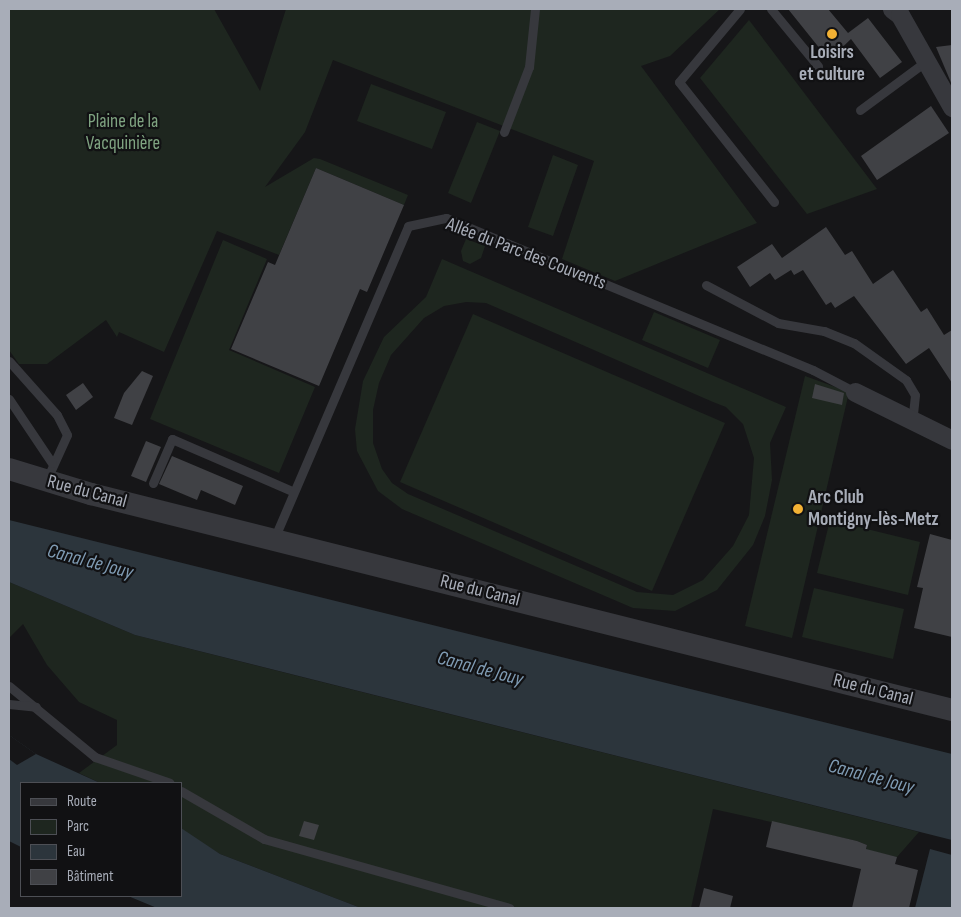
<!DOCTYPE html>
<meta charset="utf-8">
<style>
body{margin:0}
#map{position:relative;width:961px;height:917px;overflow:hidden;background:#161618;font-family:"Sofia Sans Condensed",sans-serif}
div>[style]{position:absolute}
.green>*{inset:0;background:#1e261f}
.water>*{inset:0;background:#2c353c}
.pier>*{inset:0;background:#161618}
.building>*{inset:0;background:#404145}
.service>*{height:9px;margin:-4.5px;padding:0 4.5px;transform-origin:4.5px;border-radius:4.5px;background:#37383d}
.minor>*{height:19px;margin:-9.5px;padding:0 9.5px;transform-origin:9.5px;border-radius:9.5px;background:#37383d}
.tertiary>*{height:22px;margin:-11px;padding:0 11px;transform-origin:11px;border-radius:11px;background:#37383d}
.dots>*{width:14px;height:14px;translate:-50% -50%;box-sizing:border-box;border:2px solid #111113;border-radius:50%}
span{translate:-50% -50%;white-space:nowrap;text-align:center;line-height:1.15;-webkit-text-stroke:4.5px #111113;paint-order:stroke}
.poi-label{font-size:19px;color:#a8adb8;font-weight:700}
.left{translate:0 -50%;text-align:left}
.park-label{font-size:19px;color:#7fa381}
.street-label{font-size:19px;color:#a8adb8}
.water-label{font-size:20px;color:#7f9bb3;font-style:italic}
.frame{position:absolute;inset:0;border:10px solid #a8adb8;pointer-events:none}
.legend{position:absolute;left:20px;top:782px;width:162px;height:115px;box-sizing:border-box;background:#111113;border:1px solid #4d4f55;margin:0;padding:6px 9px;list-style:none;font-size:15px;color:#a8adb8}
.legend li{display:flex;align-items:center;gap:10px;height:25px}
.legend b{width:25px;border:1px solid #4d4f55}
</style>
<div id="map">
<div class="green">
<i style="clip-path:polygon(9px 9px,214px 9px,260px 91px,286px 9px,720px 9px,670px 56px,641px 66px,757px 223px,615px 281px,562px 259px,594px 161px,333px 60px,305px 132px,265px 187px,314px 158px,320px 159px,408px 195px,404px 205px,316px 168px,279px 255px,217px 231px,164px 352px,119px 332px,117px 337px,106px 320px,47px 364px,19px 364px,9px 350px)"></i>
<i style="clip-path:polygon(749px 20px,877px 189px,807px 214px,700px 78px)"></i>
<i style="clip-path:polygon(371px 84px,446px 112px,432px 149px,357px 121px)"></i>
<i style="clip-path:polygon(477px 122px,500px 131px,471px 203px,448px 193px)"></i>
<i style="clip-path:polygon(553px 155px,578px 165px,553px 236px,528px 227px)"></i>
<i style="clip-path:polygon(466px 239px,485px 246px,481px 258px,470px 264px,463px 261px,461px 251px)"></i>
<i style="clip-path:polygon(223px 240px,267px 259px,229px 350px,315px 387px,279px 473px,150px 419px)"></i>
<i style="clip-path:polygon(evenodd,442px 259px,786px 407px,770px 443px,772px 480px,765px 516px,753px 545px,717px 590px,675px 611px,633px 608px,402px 509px,378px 491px,357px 451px,355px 429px,363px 381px,384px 337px,426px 297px,442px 259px,466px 302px,486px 303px,713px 402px,726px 407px,743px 424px,754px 458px,749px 515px,733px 546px,703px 580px,673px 595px,637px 592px,408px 494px,392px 483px,382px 469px,373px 443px,373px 410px,379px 383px,391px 355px,424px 318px,444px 306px,466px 302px)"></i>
<i style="clip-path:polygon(654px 312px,720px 340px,708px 368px,642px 340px)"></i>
<i style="clip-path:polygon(473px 314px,725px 423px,652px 591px,400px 482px)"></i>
<i style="clip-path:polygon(805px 376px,849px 392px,792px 638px,745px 626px)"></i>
<i style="clip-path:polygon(830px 520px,920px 542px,908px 595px,817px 573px)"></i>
<i style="clip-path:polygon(9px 582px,135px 635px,919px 832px,897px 857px,866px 850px,867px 845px,857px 841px,713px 809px,691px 908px,361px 908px,220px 854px,185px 833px,181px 828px,181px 783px,100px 783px,79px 773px,117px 745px,117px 720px,79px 702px,47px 665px,23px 624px,9px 638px)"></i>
<i style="clip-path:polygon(814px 588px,904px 609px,893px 659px,802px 637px)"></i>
</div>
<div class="water">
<i style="clip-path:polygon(9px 520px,952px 754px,952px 840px,135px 635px,9px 582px)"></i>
<i style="clip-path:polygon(9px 735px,36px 754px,100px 783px,21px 783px,21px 847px,9px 841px)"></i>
<i style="clip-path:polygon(181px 828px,220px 854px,361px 908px,157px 908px,128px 896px,181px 896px)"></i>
<i style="clip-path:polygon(930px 849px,952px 855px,952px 908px,915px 908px)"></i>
</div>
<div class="pier">
<i style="clip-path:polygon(9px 735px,36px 754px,17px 765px,9px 759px)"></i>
</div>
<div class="building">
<i style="clip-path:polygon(788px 9px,828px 9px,848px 33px,868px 18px,902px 62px,880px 78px,851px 39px,829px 60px)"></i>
<i style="clip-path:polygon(952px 45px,952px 85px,936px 47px)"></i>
<i style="clip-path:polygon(931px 106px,949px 133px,877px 180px,861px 156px)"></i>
<i style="clip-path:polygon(316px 168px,404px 205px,367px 292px,360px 289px,319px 386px,231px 349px,268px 262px,275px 265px)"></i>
<i style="clip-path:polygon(826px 227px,845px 255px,852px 251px,873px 284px,893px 270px,921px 312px,927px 308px,944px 335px,952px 330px,952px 383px,929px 348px,906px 364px,854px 296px,835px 308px,831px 302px,826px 305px,803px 270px,794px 275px,791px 270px,775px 280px,770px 273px,750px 287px,737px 267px,772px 244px,782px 258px)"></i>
<i style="clip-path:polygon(142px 371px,153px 376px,132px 425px,114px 418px,124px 393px)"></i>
<i style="clip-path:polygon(83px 383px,93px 397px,76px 410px,66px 395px)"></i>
<i style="clip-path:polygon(815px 384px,844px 393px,842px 405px,812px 398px)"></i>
<i style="clip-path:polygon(146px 441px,161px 447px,146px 482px,131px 476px)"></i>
<i style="clip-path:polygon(172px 456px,243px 486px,235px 505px,201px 490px,197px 500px,159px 484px)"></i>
<i style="clip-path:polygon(930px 534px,952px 540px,952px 637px,914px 628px,923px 588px,917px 587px)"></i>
<i style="clip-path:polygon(304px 821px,319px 825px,314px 840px,299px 836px)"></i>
<i style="clip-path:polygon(772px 821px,857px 841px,867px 845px,866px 849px,897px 857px,895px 864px,918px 870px,909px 908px,852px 908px,861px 869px,766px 847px)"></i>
<i style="clip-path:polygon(704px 888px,733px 896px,730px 908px,699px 908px)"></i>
</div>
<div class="service">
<i style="left:740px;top:9px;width:95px;rotate:129.9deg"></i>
<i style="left:679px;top:82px;width:153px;rotate:51.6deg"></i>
<i style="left:771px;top:9px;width:74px;rotate:50.5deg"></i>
<i style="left:860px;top:110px;width:81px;rotate:-36.4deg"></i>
<i style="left:504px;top:132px;width:70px;rotate:-69deg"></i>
<i style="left:529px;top:67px;width:58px;rotate:-84.1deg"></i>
<i style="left:706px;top:285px;width:81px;rotate:27.8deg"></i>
<i style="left:778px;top:323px;width:47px;rotate:9.9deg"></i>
<i style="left:824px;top:331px;width:32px;rotate:22deg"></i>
<i style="left:854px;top:343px;width:64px;rotate:35.4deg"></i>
<i style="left:906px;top:380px;width:17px;rotate:59deg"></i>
<i style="left:915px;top:395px;width:28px;rotate:96deg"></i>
<i style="left:9px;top:361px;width:72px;rotate:48.4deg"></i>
<i style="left:57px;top:415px;width:22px;rotate:63deg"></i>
<i style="left:67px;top:435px;width:51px;rotate:114.5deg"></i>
<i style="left:9px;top:399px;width:77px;rotate:56.1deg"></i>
<i style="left:153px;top:483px;width:48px;rotate:-66.6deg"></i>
<i style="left:172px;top:439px;width:131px;rotate:23.4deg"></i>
<i style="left:274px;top:539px;width:340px;rotate:-66.8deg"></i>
<i style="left:408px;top:226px;width:39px;rotate:-12deg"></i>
<i style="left:446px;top:218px;width:397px;rotate:22.5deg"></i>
<i style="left:813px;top:370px;width:47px;rotate:27.6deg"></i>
<i style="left:9px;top:686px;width:112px;rotate:39.5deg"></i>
<i style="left:95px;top:757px;width:79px;rotate:19.1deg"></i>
<i style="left:9px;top:704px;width:27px;rotate:6deg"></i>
<i style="left:181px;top:791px;width:96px;rotate:30deg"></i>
<i style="left:264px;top:839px;width:255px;rotate:15.7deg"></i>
</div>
<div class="minor">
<i style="left:892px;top:9px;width:10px;rotate:37deg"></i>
<i style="left:900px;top:15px;width:106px;rotate:60.5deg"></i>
<i style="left:855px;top:392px;width:108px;rotate:26.3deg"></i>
</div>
<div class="tertiary">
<i style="left:9px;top:469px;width:86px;rotate:17deg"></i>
<i style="left:91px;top:494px;width:888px;rotate:14.08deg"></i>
</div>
<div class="dots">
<i style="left:832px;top:34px;background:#f2b134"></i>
<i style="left:798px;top:509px;background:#f2b134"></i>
</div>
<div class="poi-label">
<span style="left:832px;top:64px">Loisirs<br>et culture</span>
<span class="left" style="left:808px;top:509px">Arc Club<br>Montigny-lès-Metz</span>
</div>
<div class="park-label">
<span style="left:123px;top:133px">Plaine de la<br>Vacquinière</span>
</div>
<div class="street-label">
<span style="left:526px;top:254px;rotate:21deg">Allée du Parc des Couvents</span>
<span style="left:87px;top:492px;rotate:15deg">Rue du Canal</span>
<span style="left:480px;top:591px;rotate:14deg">Rue du Canal</span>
<span style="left:873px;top:690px;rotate:14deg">Rue du Canal</span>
</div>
<div class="water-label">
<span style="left:90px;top:562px;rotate:15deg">Canal de Jouy</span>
<span style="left:480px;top:669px;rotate:15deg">Canal de Jouy</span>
<span style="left:871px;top:777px;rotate:15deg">Canal de Jouy</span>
</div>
<div class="frame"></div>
<ul class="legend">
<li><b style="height:6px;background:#37383d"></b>Route</li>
<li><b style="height:14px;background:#1e261f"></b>Parc</li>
<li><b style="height:14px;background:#2c353c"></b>Eau</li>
<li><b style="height:14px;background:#404145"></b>Bâtiment</li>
</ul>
</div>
